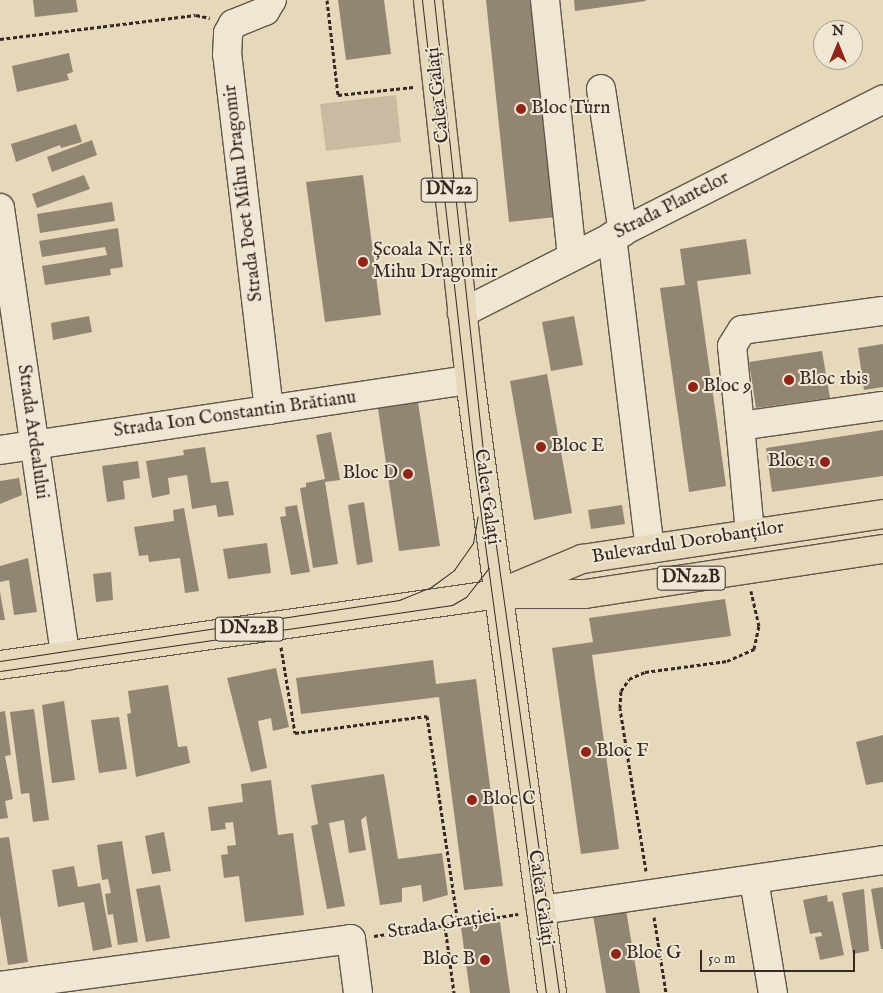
<!DOCTYPE html>
<meta charset="utf-8">
<style>
body{margin:0}
#map{position:relative;width:883px;height:993px;overflow:hidden;background:#e6d9bb;font-family:"IM FELL English",serif}
div>[style]{position:absolute}
.green>*{inset:0;background:#c8bba1}
.building>*{inset:0;background:#928572}
.path>*{height:3px;margin-top:-1.5px;transform-origin:0;background:repeating-linear-gradient(90deg,#362923 0 4px,transparent 0 6.5px)}
.roads{filter:drop-shadow(1px 0 #625549) drop-shadow(-1px 0 #625549) drop-shadow(0 1px #625549) drop-shadow(0 -1px #625549)}
.minor>*{height:28px;margin:-14px;padding:0 14px;transform-origin:14px;border-radius:14px;background:#efe6d3}
.major>*{height:28px;margin:-14px;padding:0 14px;transform-origin:14px;border-radius:14px;background:#e6d9bb}
.tram>*{height:1px;margin:-0.5px;padding:0 0.5px;transform-origin:0.5px;border-radius:0.5px;background:#362923}
.dots>*{width:14px;height:14px;translate:-50% -50%;box-sizing:border-box;border:2px solid #efe6d3;border-radius:50%}
span{translate:-50% -50%;white-space:nowrap;text-align:center;line-height:1.15;-webkit-text-stroke:4px #efe6d3;paint-order:stroke}
.shield-label span{padding:1px 4px;background:#efe6d3;border:1px solid;border-radius:4px;-webkit-text-stroke-width:0}
.shield-label{font-size:18px;color:#362923;font-weight:700}
.street-label{font-size:19px;color:#362923}
.poi-label{font-size:19px;color:#362923}
.left{translate:0 -50%;text-align:left}
.right{translate:-100% -50%;text-align:right}
.north{position:absolute;left:813px;top:20px;width:50px;height:50px;box-sizing:border-box;background:#efe6d3;border:1px solid #a59a8d;border-radius:50%;rotate:0deg;font-size:14px;font-weight:700;line-height:20px;text-align:center;color:#362923}
.north::after{content:'';display:block;margin:auto;width:18px;height:22px;background:#8f2418;clip-path:polygon(50% 0,100% 100%,50% 72%,0 100%)}
.scale{position:absolute;left:700px;top:950px;width:155px;height:22px;box-sizing:border-box;border:2px solid #362923;border-top:0;padding-left:6px;font-size:15px;line-height:18px;white-space:nowrap;color:#362923;-webkit-text-stroke:4px #efe6d3;paint-order:stroke}
</style>
<div id="map">
<div class="green">
<i style="clip-path:polygon(396px 95px,401px 142px,326px 151px,320px 104px)"></i>
</div>
<div class="building">
<i style="clip-path:polygon(33px 0,76px 0,78px 12px,35px 17px)"></i>
<i style="clip-path:polygon(338px 0,384px 0,391px 54px,346px 60px)"></i>
<i style="clip-path:polygon(486px 0,534px 0,556px 217px,509px 222px)"></i>
<i style="clip-path:polygon(574px 0,645px 0,646px 1px,575px 11px)"></i>
<i style="clip-path:polygon(69px 53px,73px 72px,67px 74px,69px 80px,17px 92px,12px 66px)"></i>
<i style="clip-path:polygon(76px 124px,82px 142px,61px 148px,60px 145px,16px 162px,11px 144px)"></i>
<i style="clip-path:polygon(92px 140px,97px 155px,52px 172px,47px 157px)"></i>
<i style="clip-path:polygon(84px 175px,90px 189px,37px 208px,32px 194px)"></i>
<i style="clip-path:polygon(363px 175px,381px 315px,325px 322px,306px 182px)"></i>
<i style="clip-path:polygon(112px 202px,115px 221px,40px 233px,37px 214px)"></i>
<i style="clip-path:polygon(118px 228px,123px 267px,110px 269px,111px 275px,45px 285px,42px 266px,107px 255px,105px 247px,42px 257px,39px 241px)"></i>
<i style="clip-path:polygon(746px 239px,751px 274px,697px 281px,726px 486px,689px 492px,660px 288px,685px 285px,680px 249px)"></i>
<i style="clip-path:polygon(89px 316px,92px 332px,53px 340px,51px 323px)"></i>
<i style="clip-path:polygon(574px 316px,583px 365px,551px 371px,542px 322px)"></i>
<i style="clip-path:polygon(883px 344px,883px 387px,864px 390px,858px 348px)"></i>
<i style="clip-path:polygon(822px 351px,830px 398px,756px 408px,749px 362px)"></i>
<i style="clip-path:polygon(547px 374px,572px 513px,534px 520px,510px 381px)"></i>
<i style="clip-path:polygon(417px 396px,440px 546px,399px 551px,377px 402px)"></i>
<i style="clip-path:polygon(883px 430px,883px 476px,772px 492px,766px 448px)"></i>
<i style="clip-path:polygon(331px 432px,340px 480px,325px 482px,338px 564px,313px 568px,300px 488px,306px 487px,306px 483px,325px 479px,316px 435px)"></i>
<i style="clip-path:polygon(205px 447px,211px 483px,228px 481px,234px 515px,218px 517px,216px 505px,192px 509px,187px 475px,168px 478px,170px 494px,152px 498px,146px 461px,184px 455px,183px 450px)"></i>
<i style="clip-path:polygon(138px 461px,140px 478px,123px 481px,125px 499px,107px 502px,102px 466px)"></i>
<i style="clip-path:polygon(19px 478px,22px 495px,0 504px,0 481px)"></i>
<i style="clip-path:polygon(364px 502px,373px 562px,357px 565px,348px 505px)"></i>
<i style="clip-path:polygon(297px 505px,310px 572px,291px 575px,280px 517px,286px 516px,285px 507px)"></i>
<i style="clip-path:polygon(622px 505px,625px 524px,591px 529px,588px 510px)"></i>
<i style="clip-path:polygon(184px 508px,199px 591px,185px 593px,180px 558px,149px 562px,148px 555px,139px 556px,134px 527px,174px 521px,173px 510px)"></i>
<i style="clip-path:polygon(267px 543px,271px 573px,228px 579px,223px 549px)"></i>
<i style="clip-path:polygon(28px 558px,37px 612px,14px 615px,9px 580px,0 582px,0 566px)"></i>
<i style="clip-path:polygon(111px 572px,113px 600px,96px 602px,93px 574px)"></i>
<i style="clip-path:polygon(0 592px,5px 620px,0 620px)"></i>
<i style="clip-path:polygon(725px 599px,731px 636px,592px 655px,619px 849px,581px 854px,552px 648px,593px 642px,589px 618px)"></i>
<i style="clip-path:polygon(433px 660px,436px 684px,476px 679px,503px 886px,464px 890px,439px 697px,301px 714px,296px 678px)"></i>
<i style="clip-path:polygon(276px 668px,289px 727px,273px 731px,271px 718px,258px 721px,267px 768px,251px 772px,227px 678px)"></i>
<i style="clip-path:polygon(168px 685px,178px 747px,187px 746px,190px 763px,136px 777px,127px 714px,131px 713px,128px 691px)"></i>
<i style="clip-path:polygon(64px 701px,75px 780px,52px 783px,42px 705px)"></i>
<i style="clip-path:polygon(34px 709px,49px 820px,33px 822px,29px 793px,21px 794px,10px 712px)"></i>
<i style="clip-path:polygon(5px 711px,11px 755px,5px 756px,13px 799px,5px 801px,8px 818px,0 819px,0 712px)"></i>
<i style="clip-path:polygon(119px 717px,127px 769px,99px 773px,91px 720px)"></i>
<i style="clip-path:polygon(883px 735px,883px 782px,866px 785px,856px 742px)"></i>
<i style="clip-path:polygon(384px 774px,398px 859px,442px 853px,448px 895px,423px 902px,421px 885px,402px 888px,402px 902px,380px 905px,366px 816px,361px 820px,366px 850px,349px 853px,344px 820px,329px 823px,345px 906px,327px 909px,311px 826px,318px 824px,311px 785px)"></i>
<i style="clip-path:polygon(271px 780px,278px 835px,293px 833px,304px 915px,245px 922px,239px 876px,224px 878px,221px 855px,228px 854px,227px 846px,236px 845px,233px 822px,225px 823px,226px 829px,211px 831px,208px 807px,243px 802px,241px 784px)"></i>
<i style="clip-path:polygon(164px 832px,171px 871px,152px 874px,145px 836px)"></i>
<i style="clip-path:polygon(9px 837px,28px 962px,8px 965px,0 915px,0 838px)"></i>
<i style="clip-path:polygon(122px 841px,138px 942px,118px 945px,113px 914px,108px 915px,105px 894px,111px 893px,108px 879px,102px 880px,97px 845px)"></i>
<i style="clip-path:polygon(74px 866px,78px 887px,100px 883px,112px 947px,93px 951px,84px 902px,58px 907px,52px 870px)"></i>
<i style="clip-path:polygon(160px 885px,170px 938px,146px 942px,136px 889px)"></i>
<i style="clip-path:polygon(883px 887px,883px 949px,881px 949px,871px 889px)"></i>
<i style="clip-path:polygon(864px 889px,869px 951px,853px 954px,842px 893px)"></i>
<i style="clip-path:polygon(827px 895px,828px 902px,833px 901px,844px 955px,820px 960px,815px 937px,822px 936px,821px 932px,810px 934px,803px 900px)"></i>
<i style="clip-path:polygon(626px 910px,640px 993px,606px 993px,593px 915px)"></i>
<i style="clip-path:polygon(500px 922px,510px 993px,470px 993px,461px 927px)"></i>
</div>
<div class="path">
<i style="left:327px;top:0;width:96px;rotate:83.4deg"></i>
<i style="left:338px;top:95px;width:76px;rotate:-6deg"></i>
<i style="left:0;top:39px;width:197px;rotate:-7deg"></i>
<i style="left:196px;top:15px;width:14px;rotate:12deg"></i>
<i style="left:281px;top:647px;width:87px;rotate:80.8deg"></i>
<i style="left:295px;top:733px;width:133px;rotate:-7.3deg"></i>
<i style="left:427px;top:716px;width:210px;rotate:81.5deg"></i>
<i style="left:646px;top:871px;width:165px;rotate:-99.1deg"></i>
<i style="left:620px;top:708px;width:17px;rotate:-87deg"></i>
<i style="left:621px;top:691px;width:14px;rotate:-56deg"></i>
<i style="left:629px;top:679px;width:17px;rotate:-24deg"></i>
<i style="left:645px;top:672px;width:83px;rotate:-7.6deg"></i>
<i style="left:727px;top:661px;width:30px;rotate:-24deg"></i>
<i style="left:754px;top:649px;width:24px;rotate:-78deg"></i>
<i style="left:759px;top:626px;width:36px;rotate:-103deg"></i>
<i style="left:654px;top:917px;width:77px;rotate:81deg"></i>
<i style="left:445px;top:926px;width:68px;rotate:82.3deg"></i>
<i style="left:374px;top:936px;width:146px;rotate:-8.7deg"></i>
</div>
<div class="roads">
<div class="minor">
<i style="left:545px;top:0;width:256px;rotate:84deg"></i>
<i style="left:601px;top:89px;width:145px;rotate:81.3deg"></i>
<i style="left:0;top:208px;width:453px;rotate:81.7deg"></i>
<i style="left:612px;top:236px;width:315px;rotate:83.1deg"></i>
<i style="left:462px;top:313px;width:472px;rotate:-26.9deg"></i>
<i style="left:269px;top:410px;width:357px;rotate:-96.7deg"></i>
<i style="left:227px;top:55px;width:22px;rotate:-87deg"></i>
<i style="left:228px;top:33px;width:10px;rotate:-61deg"></i>
<i style="left:233px;top:24px;width:35px;rotate:-22deg"></i>
<i style="left:265px;top:11px;width:13px;rotate:-58deg"></i>
<i style="left:740px;top:426px;width:80px;rotate:-95.7deg"></i>
<i style="left:732px;top:346px;width:19px;rotate:-58deg"></i>
<i style="left:742px;top:330px;width:142px;rotate:-7.7deg"></i>
<i style="left:0;top:450px;width:475px;rotate:-8.5deg"></i>
<i style="left:750px;top:533px;width:107px;rotate:-95.3deg"></i>
<i style="left:740px;top:426px;width:144px;rotate:-8deg"></i>
<i style="left:754px;top:880px;width:115px;rotate:80.5deg"></i>
<i style="left:541px;top:910px;width:346px;rotate:-8.3deg"></i>
<i style="left:0;top:986px;width:354px;rotate:-7.6deg"></i>
<i style="left:351px;top:939px;width:54px;rotate:82.6deg"></i>
</div>
<div class="major">
<i style="left:428px;top:0;width:382px;rotate:83.7deg"></i>
<i style="left:470px;top:380px;width:618px;rotate:82.38deg"></i>
<i style="left:510px;top:594px;width:75px"></i>
<i style="left:585px;top:594px;width:301px;rotate:-8.6deg"></i>
<i style="left:0;top:665px;width:503px;rotate:-8.11deg"></i>
<i style="left:498px;top:594px;width:91px;rotate:-22.6deg"></i>
<i style="left:582px;top:559px;width:304px;rotate:-8.5deg"></i>
</div>
</div>
<div class="tram">
<i style="left:422px;top:0;width:459px;rotate:83.6deg"></i>
<i style="left:473px;top:456px;width:542px;rotate:82.26deg"></i>
<i style="left:434px;top:0;width:456px;rotate:83.8deg"></i>
<i style="left:483px;top:453px;width:545px;rotate:81.99deg"></i>
<i style="left:0;top:661px;width:404px;rotate:-8.7deg"></i>
<i style="left:399px;top:600px;width:35px;rotate:-22deg"></i>
<i style="left:431px;top:587px;width:29px;rotate:-36deg"></i>
<i style="left:454px;top:570px;width:33px;rotate:-55deg"></i>
<i style="left:473px;top:543px;width:27px;rotate:-80deg"></i>
<i style="left:0;top:671px;width:457px;rotate:-8.3deg"></i>
<i style="left:452px;top:605px;width:16px;rotate:-30deg"></i>
<i style="left:466px;top:597px;width:37px;rotate:-52deg"></i>
</div>
<div class="dots">
<i style="left:521px;top:109px;background:#8f2418"></i>
<i style="left:363px;top:262px;background:#8f2418"></i>
<i style="left:789px;top:380px;background:#8f2418"></i>
<i style="left:693px;top:387px;background:#8f2418"></i>
<i style="left:541px;top:447px;background:#8f2418"></i>
<i style="left:825px;top:462px;background:#8f2418"></i>
<i style="left:408px;top:474px;background:#8f2418"></i>
<i style="left:586px;top:752px;background:#8f2418"></i>
<i style="left:472px;top:800px;background:#8f2418"></i>
<i style="left:616px;top:954px;background:#8f2418"></i>
<i style="left:485px;top:960px;background:#8f2418"></i>
</div>
<div class="shield-label">
<span style="left:449px;top:190px">DN22</span>
<span style="left:691px;top:578px">DN22B</span>
<span style="left:249px;top:629px">DN22B</span>
</div>
<div class="street-label">
<span style="left:439px;top:95px;rotate:-96deg">Calea Galați</span>
<span style="left:244px;top:193px;rotate:-97deg">Strada Poet Mihu Dragomir</span>
<span style="left:672px;top:206px;rotate:-27deg">Strada Plantelor</span>
<span style="left:235px;top:415px;rotate:-8deg">Strada Ion Constantin Brătianu</span>
<span style="left:32px;top:432px;rotate:82deg">Strada Ardealului</span>
<span style="left:486px;top:497px;rotate:82deg">Calea Galați</span>
<span style="left:688px;top:543px;rotate:-9deg">Bulevardul Dorobanților</span>
<span style="left:540px;top:898px;rotate:82deg">Calea Galați</span>
<span style="left:442px;top:925px;rotate:-9deg">Strada Grației</span>
</div>
<div class="poi-label">
<span class="left" style="left:531px;top:109px">Bloc Turn</span>
<span class="left" style="left:373px;top:262px">Școala Nr. 18<br>Mihu Dragomir</span>
<span class="left" style="left:799px;top:380px">Bloc 1bis</span>
<span class="left" style="left:703px;top:387px">Bloc 9</span>
<span class="left" style="left:551px;top:447px">Bloc E</span>
<span class="right" style="left:815px;top:462px">Bloc 1</span>
<span class="right" style="left:398px;top:474px">Bloc D</span>
<span class="left" style="left:596px;top:752px">Bloc F</span>
<span class="left" style="left:482px;top:800px">Bloc C</span>
<span class="left" style="left:626px;top:954px">Bloc G</span>
<span class="right" style="left:475px;top:960px">Bloc B</span>
</div>
<div class="north">N</div>
<div class="scale">50 m</div>
</div>
